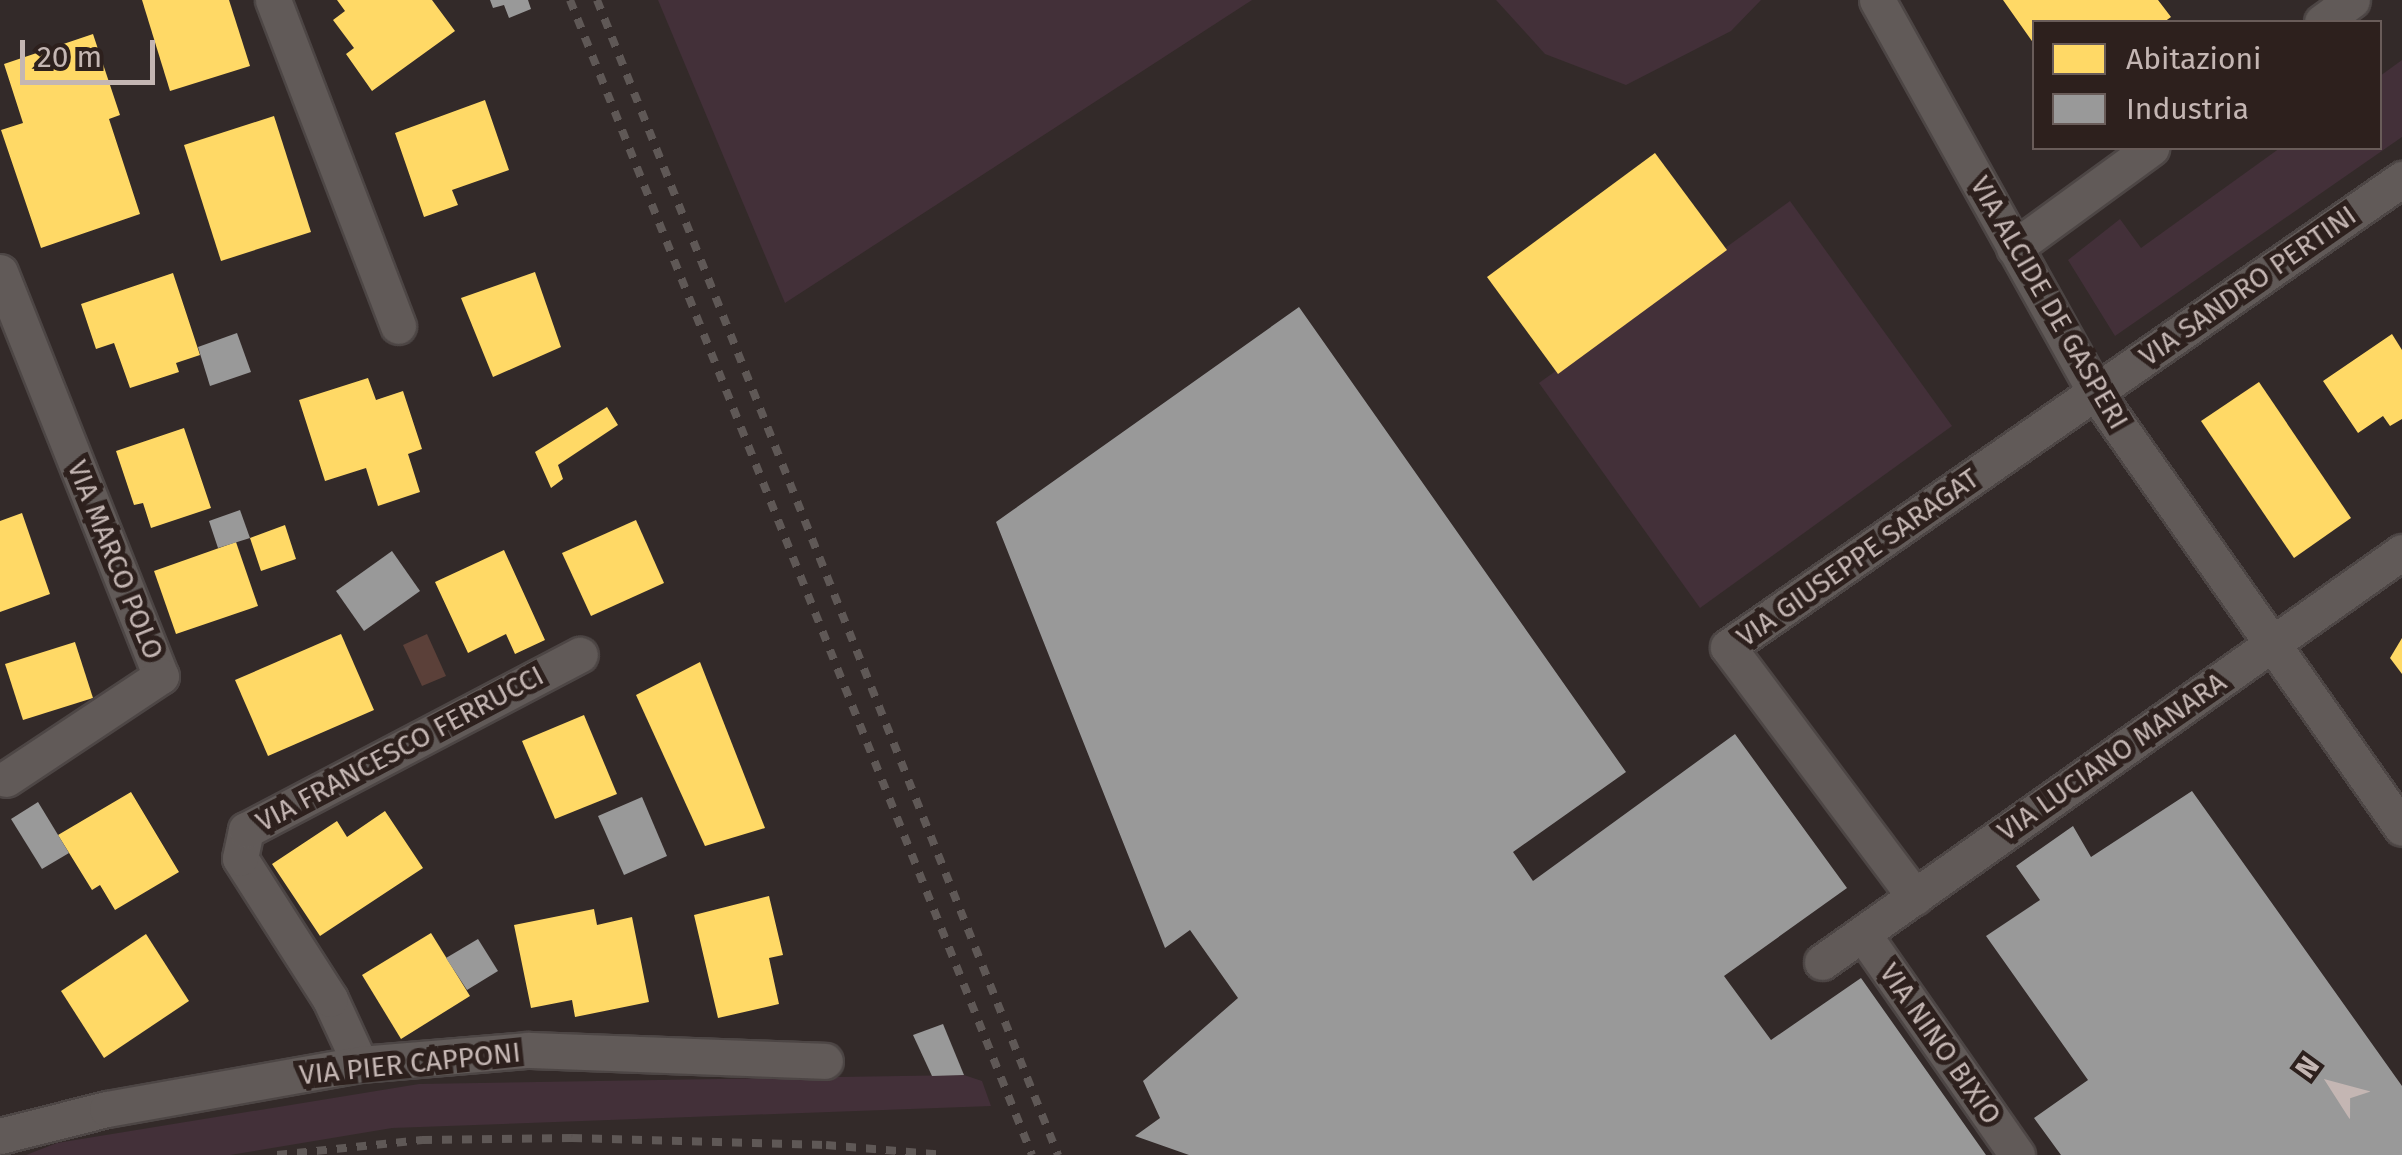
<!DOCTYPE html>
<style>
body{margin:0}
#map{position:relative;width:2402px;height:1155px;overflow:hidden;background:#332a29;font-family:"Fira Sans",sans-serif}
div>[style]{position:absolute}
.green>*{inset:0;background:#433039}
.water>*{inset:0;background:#5b4039}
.homes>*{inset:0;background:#ffd966}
.industry>*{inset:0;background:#999}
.roads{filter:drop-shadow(2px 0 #4d4645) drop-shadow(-2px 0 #4d4645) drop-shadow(0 2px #4d4645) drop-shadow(0 -2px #4d4645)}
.minor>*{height:35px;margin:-17.5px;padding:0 17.5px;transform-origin:17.5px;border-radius:17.5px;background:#615a58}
.rail>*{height:8px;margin-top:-4px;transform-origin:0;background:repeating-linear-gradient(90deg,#5f5856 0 10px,transparent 0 20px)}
span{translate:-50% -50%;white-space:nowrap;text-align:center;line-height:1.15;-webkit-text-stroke:10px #2d201d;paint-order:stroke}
.street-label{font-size:28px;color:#c4b6b3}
.legend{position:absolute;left:2032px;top:20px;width:350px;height:130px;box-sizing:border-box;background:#2d201d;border:2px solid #695c59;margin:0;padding:12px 18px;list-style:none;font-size:30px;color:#c4b6b3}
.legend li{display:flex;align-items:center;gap:20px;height:50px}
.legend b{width:50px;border:2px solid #695c59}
.north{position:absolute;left:2282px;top:1035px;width:100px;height:100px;-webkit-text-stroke:8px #2d201d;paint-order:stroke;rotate:306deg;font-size:28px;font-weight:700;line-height:40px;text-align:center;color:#c4b6b3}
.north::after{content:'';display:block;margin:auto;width:35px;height:45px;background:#c4b6b3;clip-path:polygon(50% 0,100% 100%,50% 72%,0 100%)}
.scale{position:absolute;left:20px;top:40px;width:135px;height:45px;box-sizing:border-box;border:5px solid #c4b6b3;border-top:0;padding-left:12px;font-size:30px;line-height:35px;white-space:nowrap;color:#c4b6b3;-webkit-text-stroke:8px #2d201d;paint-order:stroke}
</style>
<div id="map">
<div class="green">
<i style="clip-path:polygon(658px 0,1252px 0,785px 303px)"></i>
<i style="clip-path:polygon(1496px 0,1761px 0,1731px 31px,1626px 85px,1545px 54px)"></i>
<i style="clip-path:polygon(2402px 60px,2402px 137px,2115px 336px,2068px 260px,2120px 219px,2141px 248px,2280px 148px,2380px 148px,2380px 76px)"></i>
<i style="clip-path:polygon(1790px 201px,1952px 426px,1700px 608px,1539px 383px)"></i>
<i style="clip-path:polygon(964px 1075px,982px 1081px,991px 1106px,392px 1128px,230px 1155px,26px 1155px,57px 1143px,419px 1084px)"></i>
</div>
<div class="water">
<i style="clip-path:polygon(427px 634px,446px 676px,422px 686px,403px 645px)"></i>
</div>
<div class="homes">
<i style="clip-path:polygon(142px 0,229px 0,250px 66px,170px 91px)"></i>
<i style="clip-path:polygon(337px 0,432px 0,455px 31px,372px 91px,346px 54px,354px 48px,333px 20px,345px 11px)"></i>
<i style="clip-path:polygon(2003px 0,2158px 0,2171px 17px,2164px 22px,2034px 22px,2034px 44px)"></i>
<i style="clip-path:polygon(93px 34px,120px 115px,109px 119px,140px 214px,41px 248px,1px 130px,23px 123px,4px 64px)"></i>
<i style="clip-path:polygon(485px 100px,509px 170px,452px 190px,458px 205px,424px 217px,395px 133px)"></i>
<i style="clip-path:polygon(274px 116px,311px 232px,221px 261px,184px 145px)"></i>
<i style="clip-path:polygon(1655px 153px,1727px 250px,1558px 374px,1487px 277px)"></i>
<i style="clip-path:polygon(535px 272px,561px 347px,493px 377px,461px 298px)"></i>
<i style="clip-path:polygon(173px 273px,200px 355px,176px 363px,179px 372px,130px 388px,114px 343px,96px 349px,81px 304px)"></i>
<i style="clip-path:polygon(2392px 334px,2402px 350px,2402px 419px,2390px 426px,2383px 416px,2358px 433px,2323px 381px)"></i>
<i style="clip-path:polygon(368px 378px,376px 400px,403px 391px,422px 449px,408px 454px,420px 492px,378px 506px,366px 468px,325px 481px,299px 400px)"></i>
<i style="clip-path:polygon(2259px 382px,2351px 518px,2294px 558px,2201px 421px)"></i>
<i style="clip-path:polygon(607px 407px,618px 425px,558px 465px,563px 479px,551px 488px,535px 452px)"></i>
<i style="clip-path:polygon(184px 428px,211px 508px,151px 528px,143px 503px,134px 505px,116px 451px)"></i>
<i style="clip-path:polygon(22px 513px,50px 594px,0 612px,0 521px)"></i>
<i style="clip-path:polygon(636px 520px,664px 583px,591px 616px,562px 553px)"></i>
<i style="clip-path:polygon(285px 525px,296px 559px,261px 571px,250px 538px)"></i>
<i style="clip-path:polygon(236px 542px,258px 606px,176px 634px,154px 571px)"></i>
<i style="clip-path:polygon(504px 550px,545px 640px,515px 654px,506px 634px,468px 653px,435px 582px)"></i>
<i style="clip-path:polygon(341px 634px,374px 710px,268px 756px,235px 680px)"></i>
<i style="clip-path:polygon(2402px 638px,2402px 674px,2390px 658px)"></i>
<i style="clip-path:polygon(75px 642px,93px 698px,23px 720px,5px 664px)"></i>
<i style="clip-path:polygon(700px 662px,765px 828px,705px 846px,636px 695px)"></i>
<i style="clip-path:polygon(584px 715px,617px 794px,555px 819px,522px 741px)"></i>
<i style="clip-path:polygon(131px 792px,179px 872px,115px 910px,100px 885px,92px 890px,58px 835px)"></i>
<i style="clip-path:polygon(385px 811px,423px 868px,320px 936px,272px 864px,337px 821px,347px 837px)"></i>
<i style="clip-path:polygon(769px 896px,783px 955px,769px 958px,779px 1004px,718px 1018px,694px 915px)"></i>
<i style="clip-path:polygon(594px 909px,597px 925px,632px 917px,649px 1002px,575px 1017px,572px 1000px,531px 1008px,514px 925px)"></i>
<i style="clip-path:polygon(431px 933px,470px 996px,401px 1039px,362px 975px)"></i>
<i style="clip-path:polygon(146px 934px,189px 1001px,104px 1058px,61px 991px)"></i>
</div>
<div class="industry">
<i style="clip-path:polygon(490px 0,528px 0,531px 9px,509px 18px,504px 5px,493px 8px)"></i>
<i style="clip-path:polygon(1299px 307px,1626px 772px,1513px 852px,1533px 881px,1735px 734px,1847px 888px,1724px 976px,1771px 1040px,1861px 978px,1986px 1155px,1189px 1155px,1135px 1136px,1160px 1118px,1143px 1081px,1238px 998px,1190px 930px,1165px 948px,996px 522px)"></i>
<i style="clip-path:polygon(237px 333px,251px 372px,210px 386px,198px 347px)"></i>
<i style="clip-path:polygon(240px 510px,250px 538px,218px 548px,209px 521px)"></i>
<i style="clip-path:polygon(392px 551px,420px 591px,364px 631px,336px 591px)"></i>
<i style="clip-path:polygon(2192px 791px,2402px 1086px,2402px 1155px,2061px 1155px,2034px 1118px,2088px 1080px,1986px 936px,2040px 900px,2016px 866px,2073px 826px,2091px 857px)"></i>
<i style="clip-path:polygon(642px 797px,667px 856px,624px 875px,598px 816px)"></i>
<i style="clip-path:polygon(38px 802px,69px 853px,42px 869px,11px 819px)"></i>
<i style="clip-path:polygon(478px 939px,498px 971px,467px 990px,446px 958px)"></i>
<i style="clip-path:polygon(943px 1024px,964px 1075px,932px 1076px,913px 1035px)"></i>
</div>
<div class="roads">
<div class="minor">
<i style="left:273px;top:0;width:349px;rotate:69deg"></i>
<i style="left:1877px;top:0;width:449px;rotate:60.9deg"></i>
<i style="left:2095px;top:392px;width:533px;rotate:54.85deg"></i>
<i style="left:2322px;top:22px;width:37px;rotate:-36deg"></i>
<i style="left:2014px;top:248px;width:170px;rotate:-36.1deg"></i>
<i style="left:0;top:272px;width:435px;rotate:68.3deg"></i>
<i style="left:161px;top:676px;width:186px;rotate:146.4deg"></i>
<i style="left:1915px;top:897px;width:312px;rotate:-126.8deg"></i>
<i style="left:1728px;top:647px;width:821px;rotate:-34.77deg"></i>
<i style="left:1863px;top:934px;width:269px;rotate:55.1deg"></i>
<i style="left:1822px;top:962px;width:710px;rotate:-35.26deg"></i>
<i style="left:360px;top:1064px;width:72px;rotate:-114.8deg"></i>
<i style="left:330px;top:999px;width:167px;rotate:-122.6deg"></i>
<i style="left:240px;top:858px;width:29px;rotate:-78deg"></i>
<i style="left:246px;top:830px;width:377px;rotate:-27.7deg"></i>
<i style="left:0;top:1136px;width:110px;rotate:-14.2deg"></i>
<i style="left:107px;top:1109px;width:257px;rotate:-10.1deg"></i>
<i style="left:360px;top:1064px;width:169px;rotate:-4.8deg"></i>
<i style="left:528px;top:1050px;width:297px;rotate:2.1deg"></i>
</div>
</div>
<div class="rail">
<i style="left:570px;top:0;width:1244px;rotate:68.2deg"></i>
<i style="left:597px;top:0;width:1244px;rotate:68.24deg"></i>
<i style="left:277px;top:1155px;width:146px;rotate:-5.9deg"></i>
<i style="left:422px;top:1140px;width:150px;rotate:-0.8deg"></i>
<i style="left:572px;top:1138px;width:254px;rotate:1.6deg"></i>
<i style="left:826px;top:1145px;width:119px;rotate:4.8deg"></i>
</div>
<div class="street-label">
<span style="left:2248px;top:286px;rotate:-35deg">VIA SANDRO PERTINI</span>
<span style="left:2049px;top:303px;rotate:60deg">VIA ALCIDE DE GASPERI</span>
<span style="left:1858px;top:558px;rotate:-35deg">VIA GIUSEPPE SARAGAT</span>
<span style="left:115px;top:560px;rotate:68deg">VIA MARCO POLO</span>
<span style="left:400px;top:749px;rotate:-28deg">VIA FRANCESCO FERRUCCI</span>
<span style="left:2112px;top:757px;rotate:-35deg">VIA LUCIANO MANARA</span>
<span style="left:1940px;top:1044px;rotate:55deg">VIA NINO BIXIO</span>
<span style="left:410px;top:1064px;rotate:-6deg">VIA PIER CAPPONI</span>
</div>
<ul class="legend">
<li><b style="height:28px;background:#ffd966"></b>Abitazioni</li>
<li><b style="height:28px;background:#999"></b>Industria</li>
</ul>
<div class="north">N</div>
<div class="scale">20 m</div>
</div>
